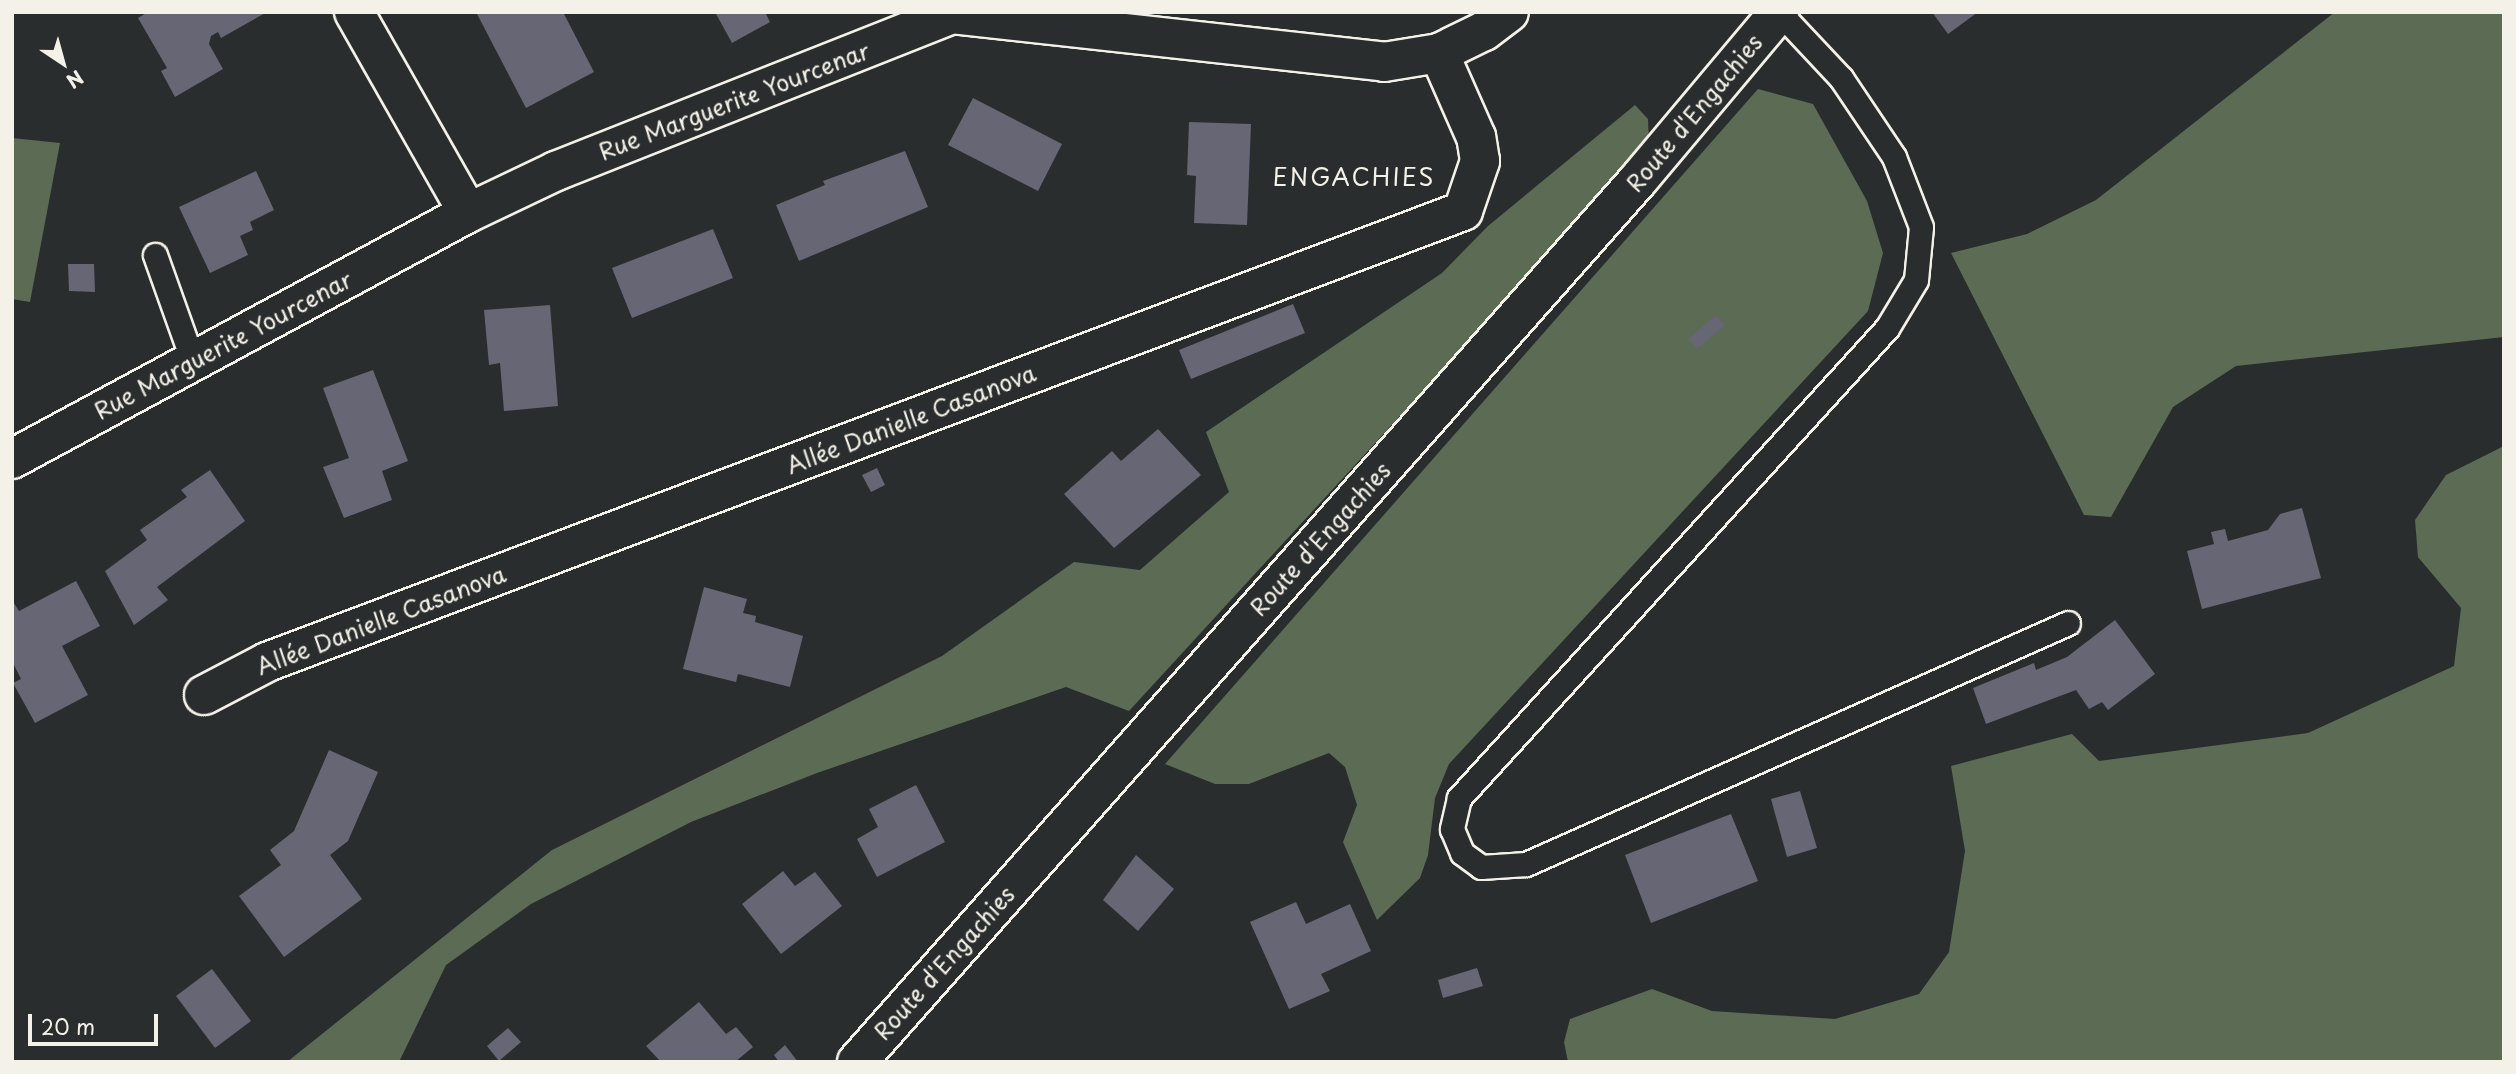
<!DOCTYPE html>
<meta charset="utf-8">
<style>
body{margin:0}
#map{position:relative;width:2516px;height:1074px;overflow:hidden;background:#2a2d2e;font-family:"Playpen Sans",sans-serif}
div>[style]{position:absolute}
.green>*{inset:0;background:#5c6b53}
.building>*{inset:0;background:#666674}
.roads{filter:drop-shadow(2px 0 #f4f1e8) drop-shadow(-2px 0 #f4f1e8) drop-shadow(0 2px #f4f1e8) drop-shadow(0 -2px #f4f1e8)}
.lane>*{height:23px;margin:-11.5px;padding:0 11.5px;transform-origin:11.5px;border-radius:11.5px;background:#2a2d2e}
.street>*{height:38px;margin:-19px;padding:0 19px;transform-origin:19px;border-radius:19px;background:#2a2d2e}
.secondary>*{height:38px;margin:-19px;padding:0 19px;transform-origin:19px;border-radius:19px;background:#2a2d2e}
span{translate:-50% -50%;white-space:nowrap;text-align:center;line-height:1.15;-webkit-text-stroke:5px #2a2d2e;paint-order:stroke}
.street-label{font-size:23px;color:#f4f1e8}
.neighbourhood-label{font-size:24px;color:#f4f1e8;letter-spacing:2px}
.frame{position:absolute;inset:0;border:14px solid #f4f1e8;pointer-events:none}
.north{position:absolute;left:28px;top:28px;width:70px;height:70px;-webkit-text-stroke:5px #2a2d2e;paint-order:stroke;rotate:144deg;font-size:19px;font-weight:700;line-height:28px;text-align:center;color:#f4f1e8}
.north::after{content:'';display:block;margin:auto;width:24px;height:32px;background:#f4f1e8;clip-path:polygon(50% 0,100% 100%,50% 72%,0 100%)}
.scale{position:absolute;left:28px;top:1014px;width:130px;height:32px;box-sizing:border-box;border:4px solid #f4f1e8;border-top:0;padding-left:9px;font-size:21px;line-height:24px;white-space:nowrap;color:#f4f1e8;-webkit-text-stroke:5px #2a2d2e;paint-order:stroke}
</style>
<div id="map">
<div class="green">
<i style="clip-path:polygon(2335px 12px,2504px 12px,2504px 337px,2236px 366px,2173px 407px,2111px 517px,2084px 515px,1951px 253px,2027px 234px,2096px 200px)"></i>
<i style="clip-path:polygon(1758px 89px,1813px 104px,1867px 201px,1883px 253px,1868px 311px,1449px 764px,1435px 798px,1428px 855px,1420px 878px,1377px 920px,1343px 842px,1357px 805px,1345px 767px,1329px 753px,1249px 784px,1215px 784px,1165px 764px)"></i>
<i style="clip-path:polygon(1635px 105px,1648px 119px,1649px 145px,1129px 711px,1066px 687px,817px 773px,691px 822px,531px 904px,446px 965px,399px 1062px,287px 1062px,552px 850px,942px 656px,1074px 562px,1140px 570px,1229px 492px,1206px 432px,1442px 273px,1488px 226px)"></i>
<i style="clip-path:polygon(12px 138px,60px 143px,30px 302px,12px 299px)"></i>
<i style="clip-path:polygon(2504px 446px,2504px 1062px,1568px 1062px,1564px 1042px,1570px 1019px,1652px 989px,1712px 1011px,1835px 1019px,1919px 994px,1949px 952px,1965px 851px,1951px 766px,2072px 734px,2099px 761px,2308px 733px,2454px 666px,2461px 608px,2418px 557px,2415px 520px,2446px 475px)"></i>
</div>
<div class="building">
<i style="clip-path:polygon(148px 12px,267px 12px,221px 38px,218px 32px,211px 36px,209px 44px,223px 69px,175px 97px,161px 71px,167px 68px,138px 18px)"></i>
<i style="clip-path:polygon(476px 12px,563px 12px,594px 72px,526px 108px)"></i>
<i style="clip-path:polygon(715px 12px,765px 12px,770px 22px,732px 43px)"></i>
<i style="clip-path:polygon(1932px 12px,1978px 12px,1948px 34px)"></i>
<i style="clip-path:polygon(973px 98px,1062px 144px,1038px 191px,948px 145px)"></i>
<i style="clip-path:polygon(1189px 122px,1251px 124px,1247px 225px,1194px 223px,1196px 176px,1187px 175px)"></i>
<i style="clip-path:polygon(905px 151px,928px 207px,799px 261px,776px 205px,825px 185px,823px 181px)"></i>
<i style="clip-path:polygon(256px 171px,274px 210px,250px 222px,253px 230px,240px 236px,248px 255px,210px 273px,179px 207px)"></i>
<i style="clip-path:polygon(713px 229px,733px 278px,632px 318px,612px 268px)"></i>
<i style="clip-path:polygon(68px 264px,94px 264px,95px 292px,69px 291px)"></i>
<i style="clip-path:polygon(1293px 304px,1305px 333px,1191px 379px,1179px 350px)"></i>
<i style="clip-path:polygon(550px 305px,558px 406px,504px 411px,500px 363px,489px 365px,484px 310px)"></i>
<i style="clip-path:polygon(1716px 315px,1725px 325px,1697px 349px,1688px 339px)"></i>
<i style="clip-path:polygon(373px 370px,408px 461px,382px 471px,392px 500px,344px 518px,323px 467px,349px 458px,323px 388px)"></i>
<i style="clip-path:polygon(1158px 429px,1201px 475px,1114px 548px,1064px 494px,1112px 451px,1121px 461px)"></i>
<i style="clip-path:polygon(877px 468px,885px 485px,871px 492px,862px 475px)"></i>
<i style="clip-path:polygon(210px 470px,245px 521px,157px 587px,168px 600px,134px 625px,105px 571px,147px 540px,140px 530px,187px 497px,181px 490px)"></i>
<i style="clip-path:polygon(2302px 508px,2321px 578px,2202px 609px,2187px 551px,2214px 544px,2211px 532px,2225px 529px,2228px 541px,2268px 530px,2280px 514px)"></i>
<i style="clip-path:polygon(76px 581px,100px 626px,62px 646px,88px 695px,35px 723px,13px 683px,21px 679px,12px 661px,12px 600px,19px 611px)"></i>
<i style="clip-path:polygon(704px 587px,747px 599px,743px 613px,756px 616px,755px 622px,803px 636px,790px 687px,738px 674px,736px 682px,683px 669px)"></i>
<i style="clip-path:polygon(2115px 620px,2155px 674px,2108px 710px,2102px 702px,2089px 709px,2076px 690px,1986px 724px,1973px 688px,2034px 663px,2036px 670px,2067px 657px)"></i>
<i style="clip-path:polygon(329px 750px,378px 772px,348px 841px,330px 855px,362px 899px,284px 957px,239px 896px,281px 865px,270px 850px,294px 831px)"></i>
<i style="clip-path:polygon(916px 785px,945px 842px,877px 877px,857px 839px,878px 827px,869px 809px)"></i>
<i style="clip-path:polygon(1800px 791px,1817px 848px,1787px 857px,1771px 799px)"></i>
<i style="clip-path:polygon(1731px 814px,1758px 881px,1651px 923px,1625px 855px)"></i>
<i style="clip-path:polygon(1136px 855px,1174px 889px,1138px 931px,1103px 900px)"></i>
<i style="clip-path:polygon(783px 871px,795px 886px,815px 872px,842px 906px,781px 954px,742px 904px)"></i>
<i style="clip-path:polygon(1296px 902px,1306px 924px,1350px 904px,1371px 951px,1321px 974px,1330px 991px,1289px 1009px,1250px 922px)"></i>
<i style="clip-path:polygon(1477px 968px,1483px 986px,1443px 998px,1438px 980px)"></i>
<i style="clip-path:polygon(212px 969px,251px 1021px,215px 1048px,176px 996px)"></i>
<i style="clip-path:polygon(699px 1002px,726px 1034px,736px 1027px,753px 1047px,735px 1062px,661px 1062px,646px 1046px)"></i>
<i style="clip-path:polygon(508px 1028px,521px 1042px,499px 1061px,487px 1046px)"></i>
<i style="clip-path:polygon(785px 1045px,798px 1062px,779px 1062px,774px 1055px)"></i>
</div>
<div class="roads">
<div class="lane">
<i style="left:1779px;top:12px;width:91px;rotate:46.8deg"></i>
<i style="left:1841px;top:78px;width:95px;rotate:56.1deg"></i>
<i style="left:1894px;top:157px;width:75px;rotate:68.9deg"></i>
<i style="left:1921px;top:227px;width:53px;rotate:95.4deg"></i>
<i style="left:1916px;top:280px;width:56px;rotate:121.1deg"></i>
<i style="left:1887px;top:328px;width:636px;rotate:132.32deg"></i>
<i style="left:1459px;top:798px;width:32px;rotate:103deg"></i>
<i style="left:1452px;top:829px;width:26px;rotate:67deg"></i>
<i style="left:1462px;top:853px;width:24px;rotate:36deg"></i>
<i style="left:1481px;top:867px;width:45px;rotate:-3.8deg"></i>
<i style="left:1526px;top:864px;width:593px;rotate:-23.97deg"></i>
<i style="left:155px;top:255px;width:114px;rotate:70.4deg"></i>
</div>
<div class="street">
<i style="left:354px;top:12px;width:231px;rotate:60.4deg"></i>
<i style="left:12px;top:459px;width:518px;rotate:-28.35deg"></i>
<i style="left:468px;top:213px;width:98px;rotate:-25.5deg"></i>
<i style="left:556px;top:171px;width:426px;rotate:-21.6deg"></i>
<i style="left:952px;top:14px;width:435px;rotate:6.3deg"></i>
<i style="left:1384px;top:62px;width:56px;rotate:-9.3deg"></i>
<i style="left:1439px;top:53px;width:50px;rotate:-26.1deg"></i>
<i style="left:1484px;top:31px;width:31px;rotate:-37deg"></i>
<i style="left:204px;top:695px;width:71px;rotate:-27.6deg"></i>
<i style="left:267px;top:662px;width:1278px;rotate:-20.66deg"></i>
<i style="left:1463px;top:211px;width:53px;rotate:-71.2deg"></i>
<i style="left:1480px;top:161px;width:24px;rotate:-99deg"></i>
<i style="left:1476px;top:137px;width:92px;rotate:-113.8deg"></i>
</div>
<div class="secondary">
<i style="left:857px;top:1062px;width:1179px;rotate:-48.47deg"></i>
<i style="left:1639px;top:179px;width:218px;rotate:-50deg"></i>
</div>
</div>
<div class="street-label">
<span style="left:734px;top:101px;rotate:-21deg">Rue Marguerite Yourcenar</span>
<span style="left:1694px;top:113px;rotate:-50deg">Route d'Engachies</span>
<span style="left:223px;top:345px;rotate:-28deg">Rue Marguerite Yourcenar</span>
<span style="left:911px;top:419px;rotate:-21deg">Allée Danielle Casanova</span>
<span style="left:1320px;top:539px;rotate:-48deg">Route d'Engachies</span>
<span style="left:381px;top:620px;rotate:-21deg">Allée Danielle Casanova</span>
<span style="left:944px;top:963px;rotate:-48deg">Route d'Engachies</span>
</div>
<div class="neighbourhood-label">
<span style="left:1354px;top:177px">ENGACHIES</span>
</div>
<div class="frame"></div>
<div class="north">N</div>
<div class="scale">20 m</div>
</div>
